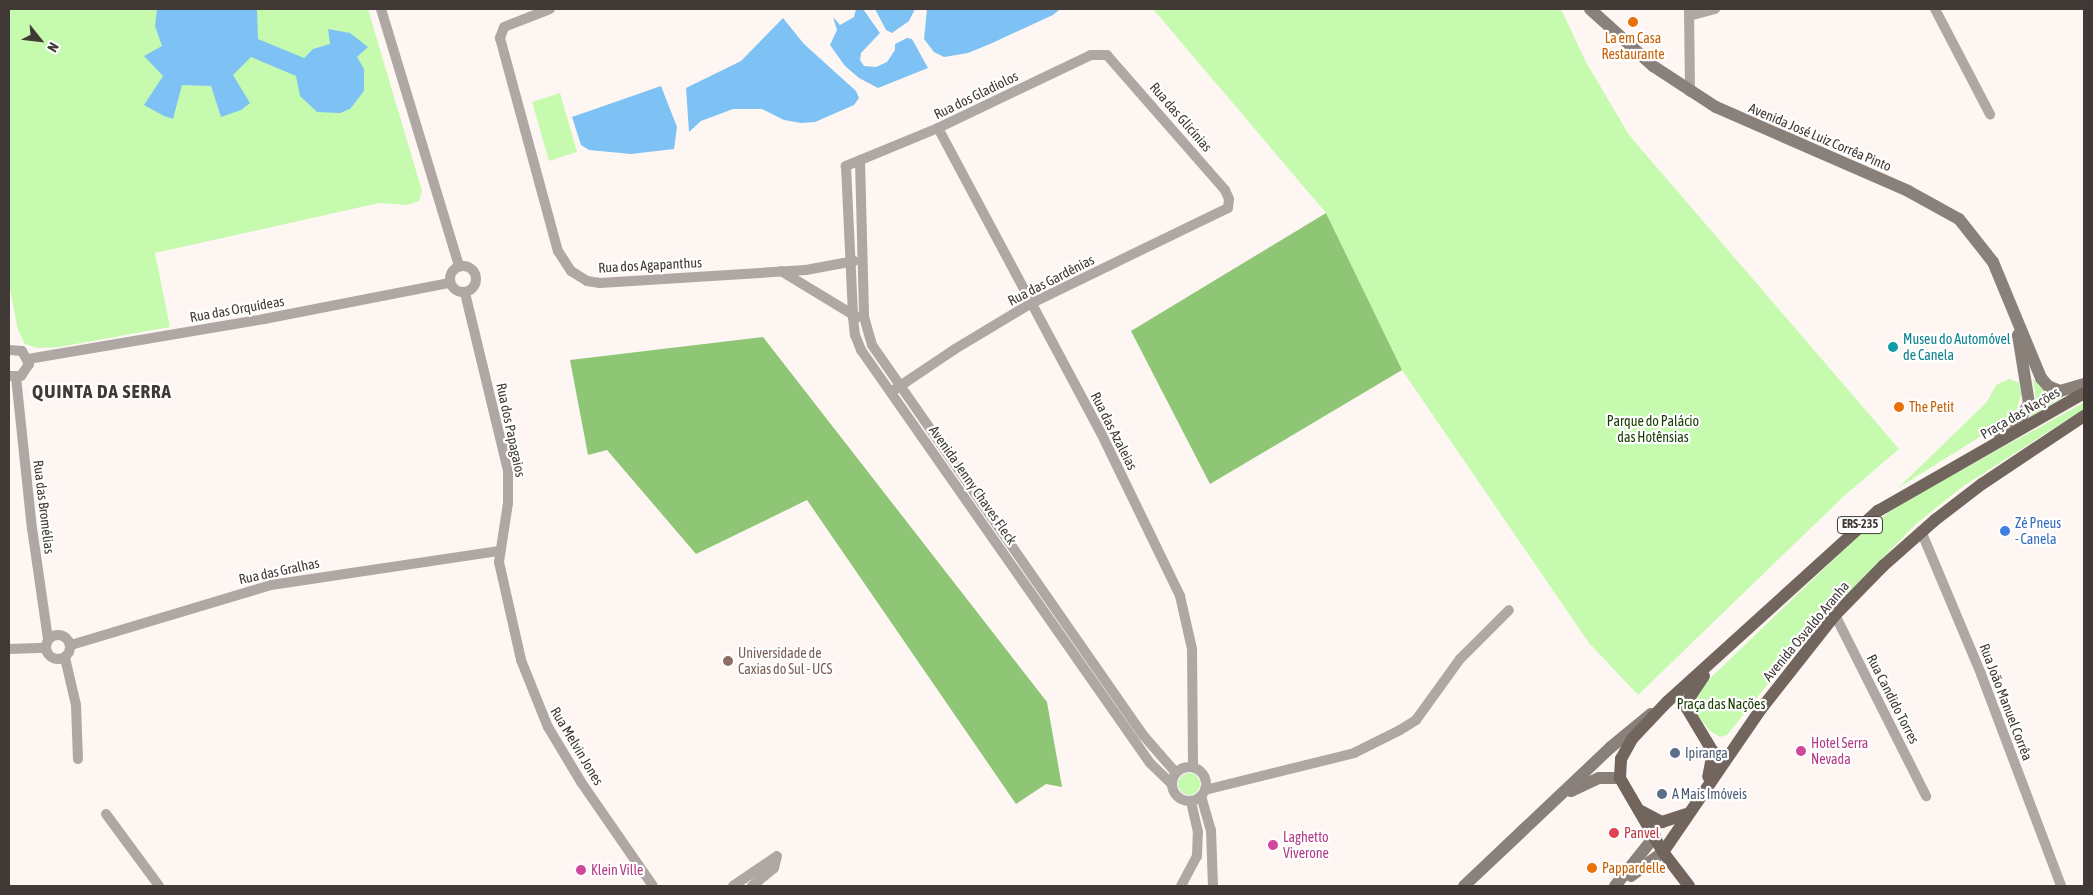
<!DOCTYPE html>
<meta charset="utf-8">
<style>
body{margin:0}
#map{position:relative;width:2093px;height:895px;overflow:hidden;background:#fdf6f2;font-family:"Asap Condensed",sans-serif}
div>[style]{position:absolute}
.green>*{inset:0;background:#c6fbaf}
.round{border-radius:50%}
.forest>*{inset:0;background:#8ec675}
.water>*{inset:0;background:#7ec2f5}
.street>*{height:10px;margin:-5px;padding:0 5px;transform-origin:5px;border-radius:5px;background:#aea7a3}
.street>.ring{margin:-5px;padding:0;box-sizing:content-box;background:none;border:10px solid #aea7a3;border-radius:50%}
.secondary>*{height:12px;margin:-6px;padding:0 6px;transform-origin:6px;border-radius:6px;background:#8a807a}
.primary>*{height:12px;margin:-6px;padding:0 6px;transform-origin:6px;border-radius:6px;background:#71655d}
.dots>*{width:14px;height:14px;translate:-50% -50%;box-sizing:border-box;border:2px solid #fff;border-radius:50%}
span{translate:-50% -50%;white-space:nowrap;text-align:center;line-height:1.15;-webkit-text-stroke:4.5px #fff;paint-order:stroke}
.shield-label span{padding:1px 4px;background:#fff;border:1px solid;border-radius:4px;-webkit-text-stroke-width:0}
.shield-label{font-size:12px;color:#403935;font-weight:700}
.food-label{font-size:14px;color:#c56008}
.left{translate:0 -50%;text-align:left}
.street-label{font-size:14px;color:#403935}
.culture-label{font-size:14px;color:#0d838f}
.park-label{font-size:14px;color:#183c01}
.shop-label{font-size:14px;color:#366cbe}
.education-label{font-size:14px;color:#785e54}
.hotel-label{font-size:14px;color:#b23c85}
.service-label{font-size:14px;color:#4e5e75}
.health-label{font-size:14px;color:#be3a42}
.district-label{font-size:19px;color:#403935;font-weight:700;letter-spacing:1px}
.frame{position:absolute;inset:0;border:10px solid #403935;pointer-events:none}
.north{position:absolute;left:15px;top:15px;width:50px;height:50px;-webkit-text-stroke:4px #fff;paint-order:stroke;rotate:119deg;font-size:14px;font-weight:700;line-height:20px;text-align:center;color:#403935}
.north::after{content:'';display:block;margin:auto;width:18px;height:22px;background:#403935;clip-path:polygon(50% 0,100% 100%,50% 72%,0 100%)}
</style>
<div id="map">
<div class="green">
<i style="clip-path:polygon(9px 9px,368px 9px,422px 191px,419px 201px,407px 205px,379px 203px,155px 253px,170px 327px,59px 347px,38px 348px,25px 344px,18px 330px,9px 284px)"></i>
<i style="clip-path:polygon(1153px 9px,1561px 9px,1586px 62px,1629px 135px,1899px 449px,1844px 496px,1638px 695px,1589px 643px,1402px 370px,1326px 213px)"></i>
<i style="clip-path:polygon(560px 93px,577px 152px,549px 161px,532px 102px)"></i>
<i style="clip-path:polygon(2009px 379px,2019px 383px,2021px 395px,2015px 415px,1898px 488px,1987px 402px,1996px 385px)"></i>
<i style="clip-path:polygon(2033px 379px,2044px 389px,2065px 396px,2030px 417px,2036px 401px)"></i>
<i style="clip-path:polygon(2083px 403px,2084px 409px,1962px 487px,1916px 524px,1809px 633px,1727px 735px,1720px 737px,1710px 731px,1692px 708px,1696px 692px,1860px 534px,1900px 504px)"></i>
<i class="round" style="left:1178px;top:773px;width:22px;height:22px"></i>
</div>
<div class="forest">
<i style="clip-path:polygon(1326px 213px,1402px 370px,1210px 484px,1131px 331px)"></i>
<i style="clip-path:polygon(763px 337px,1047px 702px,1062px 787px,1046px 784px,1016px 804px,807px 500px,696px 554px,607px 450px,588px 455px,570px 360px)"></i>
</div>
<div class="water">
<i style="clip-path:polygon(157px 9px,257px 9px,258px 39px,304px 58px,313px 49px,330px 44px,328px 29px,350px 33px,368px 47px,357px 57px,364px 69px,364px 91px,350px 109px,340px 113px,317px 112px,300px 96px,296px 76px,251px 57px,233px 75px,250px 103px,241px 110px,221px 117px,211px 86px,182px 85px,173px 119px,164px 116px,144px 105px,163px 76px,144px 56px,162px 46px,155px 26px)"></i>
<i style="clip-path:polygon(856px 9px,863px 9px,880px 33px,861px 53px,860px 60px,864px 66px,876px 67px,887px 62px,895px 50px,895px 44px,907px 38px,912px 39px,928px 68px,878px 88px,859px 78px,845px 66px,830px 45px,837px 30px,833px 17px,840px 25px,854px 17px)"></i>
<i style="clip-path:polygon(875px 9px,915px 9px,909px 21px,892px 33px,886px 30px)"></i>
<i style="clip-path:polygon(927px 9px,1060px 9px,1053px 15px,990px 44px,968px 53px,944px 57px,934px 52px,924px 39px)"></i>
<i style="clip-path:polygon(783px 18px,804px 44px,856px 91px,859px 98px,854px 105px,815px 122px,801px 123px,784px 120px,762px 109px,733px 109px,701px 121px,689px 132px,686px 88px,741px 61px)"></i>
<i style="clip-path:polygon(661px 86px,677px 127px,674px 149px,631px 154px,589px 150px,581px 145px,572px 117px)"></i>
</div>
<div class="street">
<i style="left:381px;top:9px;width:269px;rotate:73.1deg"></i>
<i style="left:550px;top:9px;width:49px;rotate:158.6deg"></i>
<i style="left:504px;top:27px;width:12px;rotate:110deg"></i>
<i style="left:500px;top:38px;width:221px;rotate:74.8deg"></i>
<i style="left:558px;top:251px;width:24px;rotate:57deg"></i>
<i style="left:571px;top:271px;width:19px;rotate:32deg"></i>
<i style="left:587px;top:281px;width:13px;rotate:9deg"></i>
<i style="left:600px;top:283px;width:206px;rotate:-3.6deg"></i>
<i style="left:806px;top:270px;width:49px;rotate:-10.6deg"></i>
<i style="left:1689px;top:9px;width:83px;rotate:89.3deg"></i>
<i style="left:1935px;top:9px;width:119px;rotate:62.4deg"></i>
<i style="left:1689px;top:16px;width:27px;rotate:-15deg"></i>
<i style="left:938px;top:128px;width:346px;rotate:61.9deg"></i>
<i style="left:1101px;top:433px;width:181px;rotate:64.1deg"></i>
<i style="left:1180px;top:596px;width:54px;rotate:77.2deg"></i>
<i style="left:1192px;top:649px;width:118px;rotate:89.5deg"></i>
<i style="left:860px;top:161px;width:156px;rotate:88.5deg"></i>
<i style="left:864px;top:317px;width:29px;rotate:74deg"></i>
<i style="left:872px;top:345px;width:475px;rotate:55.2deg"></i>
<i style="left:1143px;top:735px;width:50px;rotate:49deg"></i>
<i class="ring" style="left:450px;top:266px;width:16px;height:16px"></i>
<i style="left:781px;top:271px;width:89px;rotate:31.2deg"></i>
<i style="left:465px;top:293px;width:183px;rotate:76.4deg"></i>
<i style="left:508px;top:471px;width:32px;rotate:90deg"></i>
<i style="left:508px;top:503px;width:60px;rotate:98.7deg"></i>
<i style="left:499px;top:562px;width:100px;rotate:77.3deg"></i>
<i style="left:521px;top:660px;width:72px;rotate:68.1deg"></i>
<i style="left:548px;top:727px;width:64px;rotate:59deg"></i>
<i style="left:581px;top:782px;width:126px;rotate:55.3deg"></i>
<i style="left:9px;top:350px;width:13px;rotate:4deg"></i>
<i style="left:22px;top:351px;width:15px;rotate:62deg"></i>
<i style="left:29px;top:364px;width:14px;rotate:124deg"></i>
<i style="left:21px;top:376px;width:12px;rotate:180deg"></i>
<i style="left:28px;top:359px;width:239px;rotate:-9.6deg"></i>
<i style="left:264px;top:319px;width:189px;rotate:-11deg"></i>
<i style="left:16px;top:377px;width:152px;rotate:84deg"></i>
<i style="left:32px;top:528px;width:112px;rotate:81.8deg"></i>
<i style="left:891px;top:392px;width:77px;rotate:-33.9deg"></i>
<i style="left:955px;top:349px;width:87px;rotate:-31deg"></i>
<i style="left:1030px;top:304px;width:220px;rotate:-25.9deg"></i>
<i style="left:1228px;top:208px;width:9px;rotate:-84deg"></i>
<i style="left:1229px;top:199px;width:10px;rotate:-114deg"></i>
<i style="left:1225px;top:190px;width:179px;rotate:-131.2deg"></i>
<i style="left:1107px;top:55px;width:16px;rotate:180deg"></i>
<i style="left:1091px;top:55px;width:170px;rotate:154.5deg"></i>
<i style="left:938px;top:128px;width:100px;rotate:157.6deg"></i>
<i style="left:846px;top:166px;width:151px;rotate:87.3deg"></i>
<i style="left:853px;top:317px;width:18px;rotate:84deg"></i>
<i style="left:855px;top:335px;width:16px;rotate:68deg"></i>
<i style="left:861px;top:350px;width:504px;rotate:55.02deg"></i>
<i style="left:1150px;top:763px;width:30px;rotate:44deg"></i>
<i style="left:1921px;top:531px;width:155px;rotate:67.2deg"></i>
<i style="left:1981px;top:674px;width:227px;rotate:69.3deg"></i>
<i style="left:1835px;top:615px;width:203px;rotate:63.3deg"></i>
<i class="ring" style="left:46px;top:635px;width:14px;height:14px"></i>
<i style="left:71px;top:645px;width:209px;rotate:-16.7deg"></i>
<i style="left:271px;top:585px;width:231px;rotate:-8.5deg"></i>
<i style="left:9px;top:649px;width:37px;rotate:-2deg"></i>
<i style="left:65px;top:658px;width:48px;rotate:76.8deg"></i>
<i style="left:76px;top:705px;width:54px;rotate:87.9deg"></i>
<i class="ring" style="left:1172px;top:767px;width:24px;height:24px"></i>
<i style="left:1205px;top:790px;width:154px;rotate:-13.9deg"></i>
<i style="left:1354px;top:753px;width:51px;rotate:-26.6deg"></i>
<i style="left:1400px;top:730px;width:19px;rotate:-32deg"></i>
<i style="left:1416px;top:720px;width:75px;rotate:-54.2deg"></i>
<i style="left:1460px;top:659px;width:69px;rotate:-45deg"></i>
<i style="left:1201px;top:796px;width:35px;rotate:74deg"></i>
<i style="left:1211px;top:830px;width:56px;rotate:88deg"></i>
<i style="left:106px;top:814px;width:89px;rotate:53.6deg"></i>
<i style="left:733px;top:886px;width:53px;rotate:-34.3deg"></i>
<i style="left:752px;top:886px;width:28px;rotate:-39deg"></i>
<i style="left:774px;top:868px;width:12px;rotate:-76deg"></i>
<i style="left:1181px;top:886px;width:34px;rotate:-62deg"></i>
<i style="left:1197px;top:856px;width:24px;rotate:-88deg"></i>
<i style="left:1198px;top:832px;width:32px;rotate:-103deg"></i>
</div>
<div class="secondary">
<i style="left:1590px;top:9px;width:85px;rotate:42.1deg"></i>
<i style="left:1653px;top:66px;width:75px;rotate:33.1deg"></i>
<i style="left:1716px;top:107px;width:210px;rotate:23.6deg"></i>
<i style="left:1908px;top:191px;width:58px;rotate:28.8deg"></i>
<i style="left:1959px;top:219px;width:55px;rotate:51.7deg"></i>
<i style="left:1993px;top:262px;width:126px;rotate:67.5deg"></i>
<i style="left:2041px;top:378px;width:11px;rotate:49deg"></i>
<i style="left:2048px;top:386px;width:13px;rotate:23deg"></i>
<i style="left:2060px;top:391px;width:25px;rotate:-16deg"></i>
<i style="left:2000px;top:438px;width:27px;rotate:-42deg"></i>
<i style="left:2020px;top:420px;width:19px;rotate:-62deg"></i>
<i style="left:2029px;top:403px;width:69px;rotate:-99.2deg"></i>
<i style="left:1571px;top:791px;width:31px;rotate:-25deg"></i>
<i style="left:1599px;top:778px;width:21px"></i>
<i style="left:1631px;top:876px;width:40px;rotate:-37deg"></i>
<i style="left:1464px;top:886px;width:202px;rotate:-43.4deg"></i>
<i style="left:1611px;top:747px;width:52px;rotate:-39.5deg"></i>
<i style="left:1615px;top:886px;width:64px;rotate:-51.3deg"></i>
</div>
<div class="primary">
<i style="left:1704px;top:676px;width:29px;rotate:124deg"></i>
<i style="left:1688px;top:700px;width:7px;rotate:106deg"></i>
<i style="left:1686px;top:707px;width:52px;rotate:59deg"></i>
<i style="left:1713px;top:752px;width:25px;rotate:101deg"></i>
<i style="left:1641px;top:811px;width:24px;rotate:28deg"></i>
<i style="left:1662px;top:822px;width:25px;rotate:-18deg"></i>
<i style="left:1663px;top:852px;width:173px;rotate:-55.6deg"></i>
<i style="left:1761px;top:709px;width:120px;rotate:-51.8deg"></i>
<i style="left:1835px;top:615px;width:69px;rotate:-45.6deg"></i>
<i style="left:1883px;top:566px;width:69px;rotate:-41.5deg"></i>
<i style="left:1935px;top:520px;width:59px;rotate:-37.5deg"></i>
<i style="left:1982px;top:484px;width:123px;rotate:-33.7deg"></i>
<i style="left:1689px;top:886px;width:43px;rotate:-127.4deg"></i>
<i style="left:1663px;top:852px;width:86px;rotate:-120.2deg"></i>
<i style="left:1620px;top:778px;width:19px;rotate:-87deg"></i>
<i style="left:1621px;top:759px;width:23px;rotate:-61deg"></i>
<i style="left:1632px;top:739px;width:51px;rotate:-46.6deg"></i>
<i style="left:1667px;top:702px;width:285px;rotate:-42.2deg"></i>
<i style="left:1878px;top:511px;width:237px;rotate:-29.8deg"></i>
</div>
<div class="dots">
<i style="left:1633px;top:22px;background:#e8710a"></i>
<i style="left:1893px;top:347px;background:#0f9aa8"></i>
<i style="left:1899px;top:407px;background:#e8710a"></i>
<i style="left:2005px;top:531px;background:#3f7fe0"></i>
<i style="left:728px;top:661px;background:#8d6e63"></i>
<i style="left:1801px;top:751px;background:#d1479c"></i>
<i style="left:1675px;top:753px;background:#5c6f8a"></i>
<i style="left:1662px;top:794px;background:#5c6f8a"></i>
<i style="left:1614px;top:833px;background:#e0444e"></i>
<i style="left:1273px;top:845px;background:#d1479c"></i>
<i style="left:1592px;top:868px;background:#e8710a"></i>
<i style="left:581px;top:870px;background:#d1479c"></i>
</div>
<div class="shield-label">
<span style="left:1860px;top:525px">ERS-235</span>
</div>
<div class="food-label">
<span style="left:1633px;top:46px">La em Casa<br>Restaurante</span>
<span class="left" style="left:1909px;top:407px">The Petit</span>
<span class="left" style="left:1602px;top:868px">Pappardelle</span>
</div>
<div class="street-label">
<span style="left:976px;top:95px;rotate:-26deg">Rua dos Gladiolos</span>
<span style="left:1181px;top:117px;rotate:49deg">Rua das Glicínias</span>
<span style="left:1820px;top:137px;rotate:23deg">Avenida José Luiz Corrêa Pinto</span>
<span style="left:650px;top:265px;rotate:-3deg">Rua dos Agapanthus</span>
<span style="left:1051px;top:280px;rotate:-27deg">Rua das Gardênias</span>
<span style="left:237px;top:309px;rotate:-10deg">Rua das Orquídeas</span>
<span style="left:2020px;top:413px;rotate:-30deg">Praça das Nações</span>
<span style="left:511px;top:430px;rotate:78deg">Rua dos Papagaios</span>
<span style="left:1114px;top:431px;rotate:63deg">Rua das Azaleias</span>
<span style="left:973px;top:485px;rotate:55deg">Avenida Jenny Chaves Fleck</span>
<span style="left:44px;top:507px;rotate:83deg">Rua das Bromélias</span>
<span style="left:279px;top:571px;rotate:-12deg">Rua das Gralhas</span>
<span style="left:1806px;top:631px;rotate:-50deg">Avenida Osvaldo Aranha</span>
<span style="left:1893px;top:699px;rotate:63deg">Rua Candido Torres</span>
<span style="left:2006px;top:702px;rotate:69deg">Rua João Manuel Corrêa</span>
<span style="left:577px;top:746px;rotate:59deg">Rua Melvin Jones</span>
</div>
<div class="culture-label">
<span class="left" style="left:1903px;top:347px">Museu do Automóvel<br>de Canela</span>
</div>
<div class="park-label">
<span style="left:1653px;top:429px">Parque do Palácio<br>das Hotênsias</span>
<span style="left:1721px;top:704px">Praça das Nações</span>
</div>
<div class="shop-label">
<span class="left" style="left:2015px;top:531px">Zé Pneus<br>- Canela</span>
</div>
<div class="education-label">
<span class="left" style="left:738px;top:661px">Universidade de<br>Caxias do Sul - UCS</span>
</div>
<div class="hotel-label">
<span class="left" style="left:1811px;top:751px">Hotel Serra<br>Nevada</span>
<span class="left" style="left:1283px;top:845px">Laghetto<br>Viverone</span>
<span class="left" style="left:591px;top:870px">Klein Ville</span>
</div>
<div class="service-label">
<span class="left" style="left:1685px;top:753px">Ipiranga</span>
<span class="left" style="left:1672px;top:794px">A Mais Imóveis</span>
</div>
<div class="health-label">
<span class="left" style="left:1624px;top:833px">Panvel</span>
</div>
<div class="district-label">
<span style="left:102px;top:392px">QUINTA DA SERRA</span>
</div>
<div class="frame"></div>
<div class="north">N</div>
</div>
